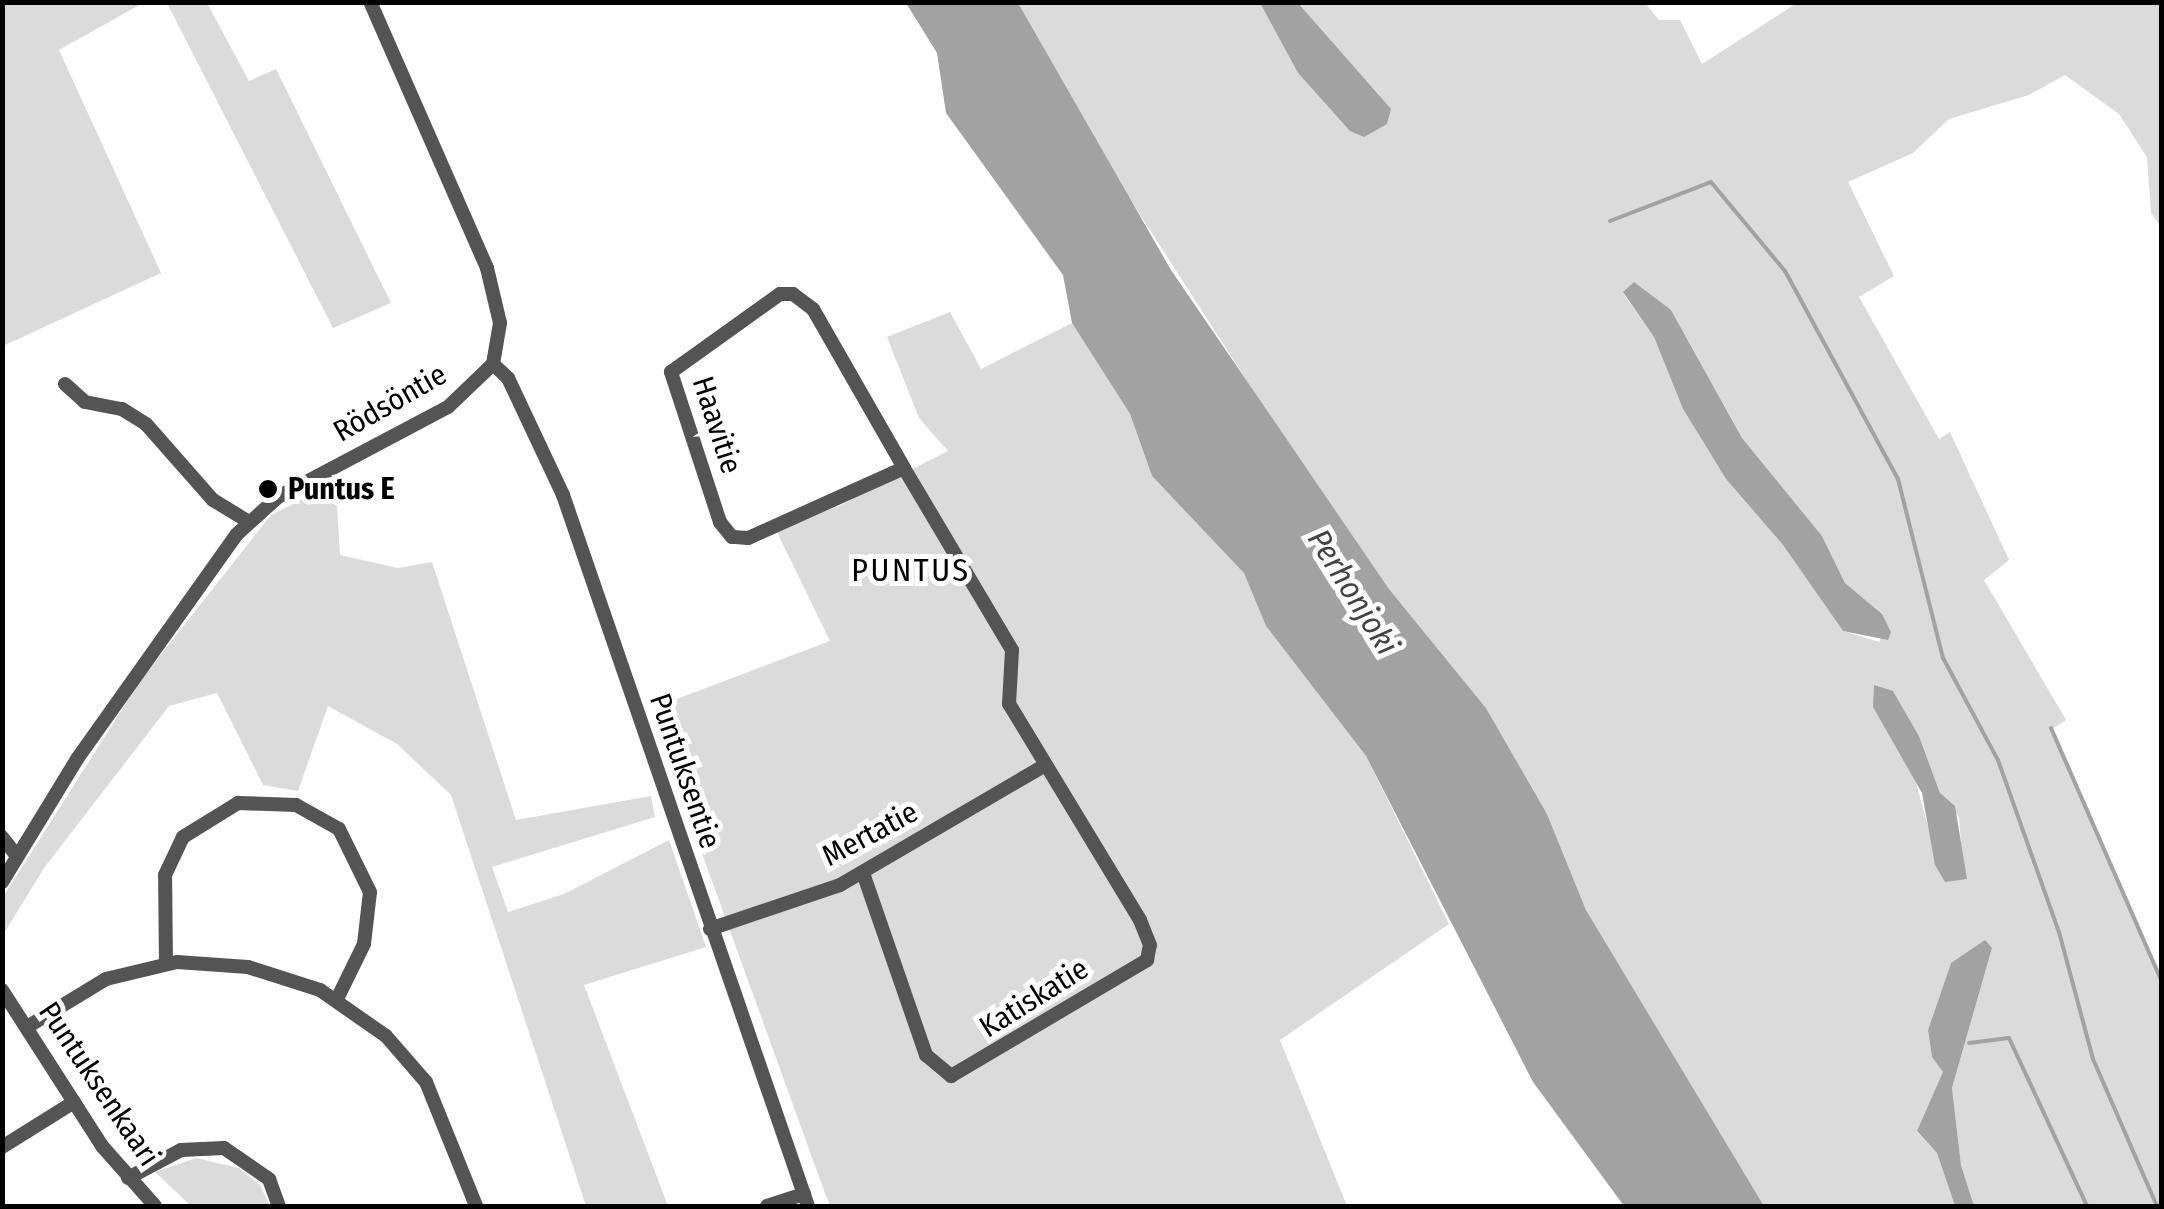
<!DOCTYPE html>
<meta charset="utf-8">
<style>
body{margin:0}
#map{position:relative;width:2164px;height:1209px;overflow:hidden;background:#fff;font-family:"Fira Sans Condensed",sans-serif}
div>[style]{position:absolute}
.green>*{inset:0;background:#dbdbdb}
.water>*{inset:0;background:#a2a2a2}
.stream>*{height:4px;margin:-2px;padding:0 2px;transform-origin:2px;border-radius:2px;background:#a2a2a2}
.minor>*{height:14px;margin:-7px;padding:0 7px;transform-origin:7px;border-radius:7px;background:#545454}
.dots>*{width:28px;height:28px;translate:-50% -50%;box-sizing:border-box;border:5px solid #fff;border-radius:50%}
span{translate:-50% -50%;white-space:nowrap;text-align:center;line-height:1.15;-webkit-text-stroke:10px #fff;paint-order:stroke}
.street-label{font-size:30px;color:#000}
.poi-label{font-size:30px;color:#000;font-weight:700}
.left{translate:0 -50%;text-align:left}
.neighbourhood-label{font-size:32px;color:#000;letter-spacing:2.5px}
.water-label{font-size:32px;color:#434343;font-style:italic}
.frame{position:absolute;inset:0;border:5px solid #000;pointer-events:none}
</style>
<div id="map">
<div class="green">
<i style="clip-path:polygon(2px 3px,143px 3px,59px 50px,161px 273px,3px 346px)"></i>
<i style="clip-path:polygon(167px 3px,207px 3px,249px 81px,276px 69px,391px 303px,333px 328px)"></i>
<i style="clip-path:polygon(evenodd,1018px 3px,1260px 3px,1298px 73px,1333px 112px,1376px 94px,1298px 3px,1645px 3px,1659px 20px,1680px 20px,1702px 64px,1797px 3px,2161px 3px,2161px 227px,2151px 213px,2147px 157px,2119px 114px,2065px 75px,2029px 95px,1949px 119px,1913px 153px,1848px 182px,1894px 276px,1859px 297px,1939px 439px,1950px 432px,2009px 560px,1984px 580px,2066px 720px,2052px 729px,2161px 985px,2161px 1206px,1974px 1206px,1961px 1165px,1952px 1088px,1992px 948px,1951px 963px,1928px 1030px,1932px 1057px,1944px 1072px,1917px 1132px,1937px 1153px,1955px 1206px,1764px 1206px,1586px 910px,1547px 814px,1486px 708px,1389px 589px,1256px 395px,1083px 126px,1018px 3px,1623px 293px,1671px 310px,1742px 438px,1822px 536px,1845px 583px,1882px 614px,1880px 642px,1843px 631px,1783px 545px,1726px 479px,1683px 409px,1654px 337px,1623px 293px,1018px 3px,1893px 691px,1919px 736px,1940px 793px,1959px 817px,1962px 857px,1932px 842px,1912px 767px,1873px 707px,1893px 691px)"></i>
<i style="clip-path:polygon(950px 312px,981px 369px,1072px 323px,1130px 414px,1152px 476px,1245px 573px,1266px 626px,1366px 756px,1449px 924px,1280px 1040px,1347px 1206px,831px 1206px,826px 1196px,679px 790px,658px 706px,830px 641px,775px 528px,837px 507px,948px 451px,919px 418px,887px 337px)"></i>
<i style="clip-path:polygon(317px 492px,337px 506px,340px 555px,398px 568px,432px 562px,516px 820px,651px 796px,655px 817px,492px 867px,508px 912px,564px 894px,669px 840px,706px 947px,584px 985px,668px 1206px,586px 1206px,451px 795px,397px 744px,328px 706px,298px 791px,263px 785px,217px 693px,169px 706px,44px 868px,3px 935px,3px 897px,140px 681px,271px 515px)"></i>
<i style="clip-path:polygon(196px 1158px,239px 1168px,260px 1185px,270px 1206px,191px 1206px,155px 1172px)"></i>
</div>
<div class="water">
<i style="clip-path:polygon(906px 3px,1018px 3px,1171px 270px,1389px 589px,1486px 708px,1547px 814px,1586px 910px,1764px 1206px,1624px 1206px,1533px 1082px,1366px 756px,1266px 626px,1244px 573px,1152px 476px,1130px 414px,1072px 323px,1063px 275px,946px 113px,937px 53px)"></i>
<i style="clip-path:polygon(1260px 3px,1298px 3px,1391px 109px,1387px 124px,1364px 137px,1350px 131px,1298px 73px)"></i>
<i style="clip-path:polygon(1634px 282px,1671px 310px,1742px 438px,1822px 536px,1845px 583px,1882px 614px,1891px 632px,1888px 640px,1843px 631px,1783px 545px,1726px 479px,1683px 409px,1654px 337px,1623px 292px)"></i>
<i style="clip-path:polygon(1874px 685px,1893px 691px,1919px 736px,1940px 793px,1955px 806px,1967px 879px,1945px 882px,1935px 865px,1922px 793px,1873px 707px)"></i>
<i style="clip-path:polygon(1985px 940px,1992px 948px,1952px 1088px,1961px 1165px,1974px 1206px,1955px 1206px,1937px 1153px,1917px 1131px,1943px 1072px,1932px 1057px,1928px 1030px,1951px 963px)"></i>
</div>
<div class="stream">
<i style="left:1610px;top:221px;width:108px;rotate:-21.1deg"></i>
<i style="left:1711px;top:182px;width:116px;rotate:50.3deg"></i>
<i style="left:1785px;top:271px;width:237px;rotate:61.5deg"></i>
<i style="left:1898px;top:479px;width:185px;rotate:75.9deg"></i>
<i style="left:1943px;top:658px;width:116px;rotate:61.7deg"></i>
<i style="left:1998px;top:760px;width:182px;rotate:70.5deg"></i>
<i style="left:2059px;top:932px;width:131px;rotate:75deg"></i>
<i style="left:2093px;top:1059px;width:160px;rotate:66.5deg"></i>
<i style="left:2051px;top:728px;width:277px;rotate:66.4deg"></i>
<i style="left:1969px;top:1043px;width:40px;rotate:-7.1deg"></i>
<i style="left:2009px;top:1038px;width:185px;rotate:65.1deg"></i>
</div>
<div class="minor">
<i style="left:780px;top:294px;width:13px"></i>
<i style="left:793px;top:294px;width:25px;rotate:37deg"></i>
<i style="left:813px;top:309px;width:183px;rotate:60.2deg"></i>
<i style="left:904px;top:468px;width:171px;rotate:155.8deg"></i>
<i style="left:748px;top:538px;width:16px;rotate:-176deg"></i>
<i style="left:732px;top:537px;width:19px;rotate:-129deg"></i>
<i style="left:720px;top:522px;width:158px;rotate:-108.1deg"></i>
<i style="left:671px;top:372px;width:134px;rotate:-35.6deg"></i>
<i style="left:493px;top:364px;width:21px;rotate:43deg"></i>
<i style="left:508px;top:378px;width:129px;rotate:64.8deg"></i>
<i style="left:563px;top:495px;width:752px;rotate:70.99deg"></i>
<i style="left:65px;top:384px;width:27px;rotate:42deg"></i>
<i style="left:85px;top:402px;width:38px;rotate:11deg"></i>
<i style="left:122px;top:409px;width:28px;rotate:32deg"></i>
<i style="left:146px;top:424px;width:101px;rotate:48.6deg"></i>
<i style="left:213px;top:500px;width:42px;rotate:31.4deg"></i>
<i style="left:2px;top:837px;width:24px;rotate:52deg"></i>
<i style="left:863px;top:873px;width:193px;rotate:70.9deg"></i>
<i style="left:926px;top:1055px;width:33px;rotate:40deg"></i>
<i style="left:951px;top:1076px;width:228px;rotate:-30.6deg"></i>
<i style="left:1147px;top:960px;width:15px;rotate:-79deg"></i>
<i style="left:1150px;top:945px;width:27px;rotate:-112deg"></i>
<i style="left:1140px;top:920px;width:253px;rotate:-121.2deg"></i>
<i style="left:1009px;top:704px;width:54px;rotate:-86.8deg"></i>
<i style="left:1012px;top:650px;width:212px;rotate:-120.7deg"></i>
<i style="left:2px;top:882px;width:144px;rotate:-58.6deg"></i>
<i style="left:77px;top:759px;width:275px;rotate:-54.6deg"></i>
<i style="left:236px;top:535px;width:57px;rotate:-42.1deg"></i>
<i style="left:278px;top:497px;width:192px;rotate:-27.9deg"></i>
<i style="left:448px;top:407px;width:62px;rotate:-43.7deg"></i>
<i style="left:493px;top:364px;width:42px;rotate:-80.3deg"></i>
<i style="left:500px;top:323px;width:57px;rotate:-103.3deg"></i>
<i style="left:487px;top:268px;width:291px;rotate:-113.7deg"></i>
<i style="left:710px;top:929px;width:137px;rotate:-18.7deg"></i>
<i style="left:840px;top:885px;width:238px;rotate:-30.3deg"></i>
<i style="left:166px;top:964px;width:89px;rotate:-90.6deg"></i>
<i style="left:165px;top:875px;width:42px;rotate:-64.7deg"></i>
<i style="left:183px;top:837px;width:65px;rotate:-31.7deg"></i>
<i style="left:238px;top:803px;width:58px;rotate:2deg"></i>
<i style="left:296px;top:805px;width:49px;rotate:29.2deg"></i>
<i style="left:339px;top:829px;width:70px;rotate:63.8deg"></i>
<i style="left:370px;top:892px;width:52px;rotate:96.6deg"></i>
<i style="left:364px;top:944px;width:59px;rotate:116.1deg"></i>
<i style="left:2px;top:990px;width:185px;rotate:57.3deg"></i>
<i style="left:102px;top:1146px;width:80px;rotate:48.5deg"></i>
<i style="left:27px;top:1027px;width:92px;rotate:-31.3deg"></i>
<i style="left:106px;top:979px;width:73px;rotate:-13.5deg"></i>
<i style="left:177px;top:962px;width:71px;rotate:4deg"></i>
<i style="left:248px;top:967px;width:76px;rotate:17.7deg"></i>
<i style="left:320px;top:990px;width:80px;rotate:34.9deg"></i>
<i style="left:386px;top:1036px;width:61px;rotate:49deg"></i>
<i style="left:426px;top:1082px;width:134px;rotate:68deg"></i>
<i style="left:2px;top:1147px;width:85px;rotate:-32deg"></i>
<i style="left:128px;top:1178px;width:60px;rotate:-27.8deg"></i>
<i style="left:181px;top:1150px;width:43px;rotate:-2.7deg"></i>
<i style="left:224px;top:1148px;width:55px;rotate:34.6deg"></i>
<i style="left:269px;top:1179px;width:29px;rotate:70deg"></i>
<i style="left:767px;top:1206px;width:39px;rotate:-18deg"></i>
</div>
<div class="dots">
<i style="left:268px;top:489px;background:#000"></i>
</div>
<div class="street-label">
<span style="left:390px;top:403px;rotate:-30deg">Rödsöntie</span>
<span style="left:717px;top:425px;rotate:72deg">Haavitie</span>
<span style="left:685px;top:771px;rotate:71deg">Puntuksentie</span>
<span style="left:870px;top:834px;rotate:-28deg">Mertatie</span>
<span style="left:1034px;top:998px;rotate:-32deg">Katiskatie</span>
<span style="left:99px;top:1084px;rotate:56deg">Puntuksenkaari</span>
</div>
<div class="poi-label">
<span class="left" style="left:288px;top:489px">Puntus E</span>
</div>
<div class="neighbourhood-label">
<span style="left:911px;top:570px">PUNTUS</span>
</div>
<div class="water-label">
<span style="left:1353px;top:592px;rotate:58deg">Perhonjoki</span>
</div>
<div class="frame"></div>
</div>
